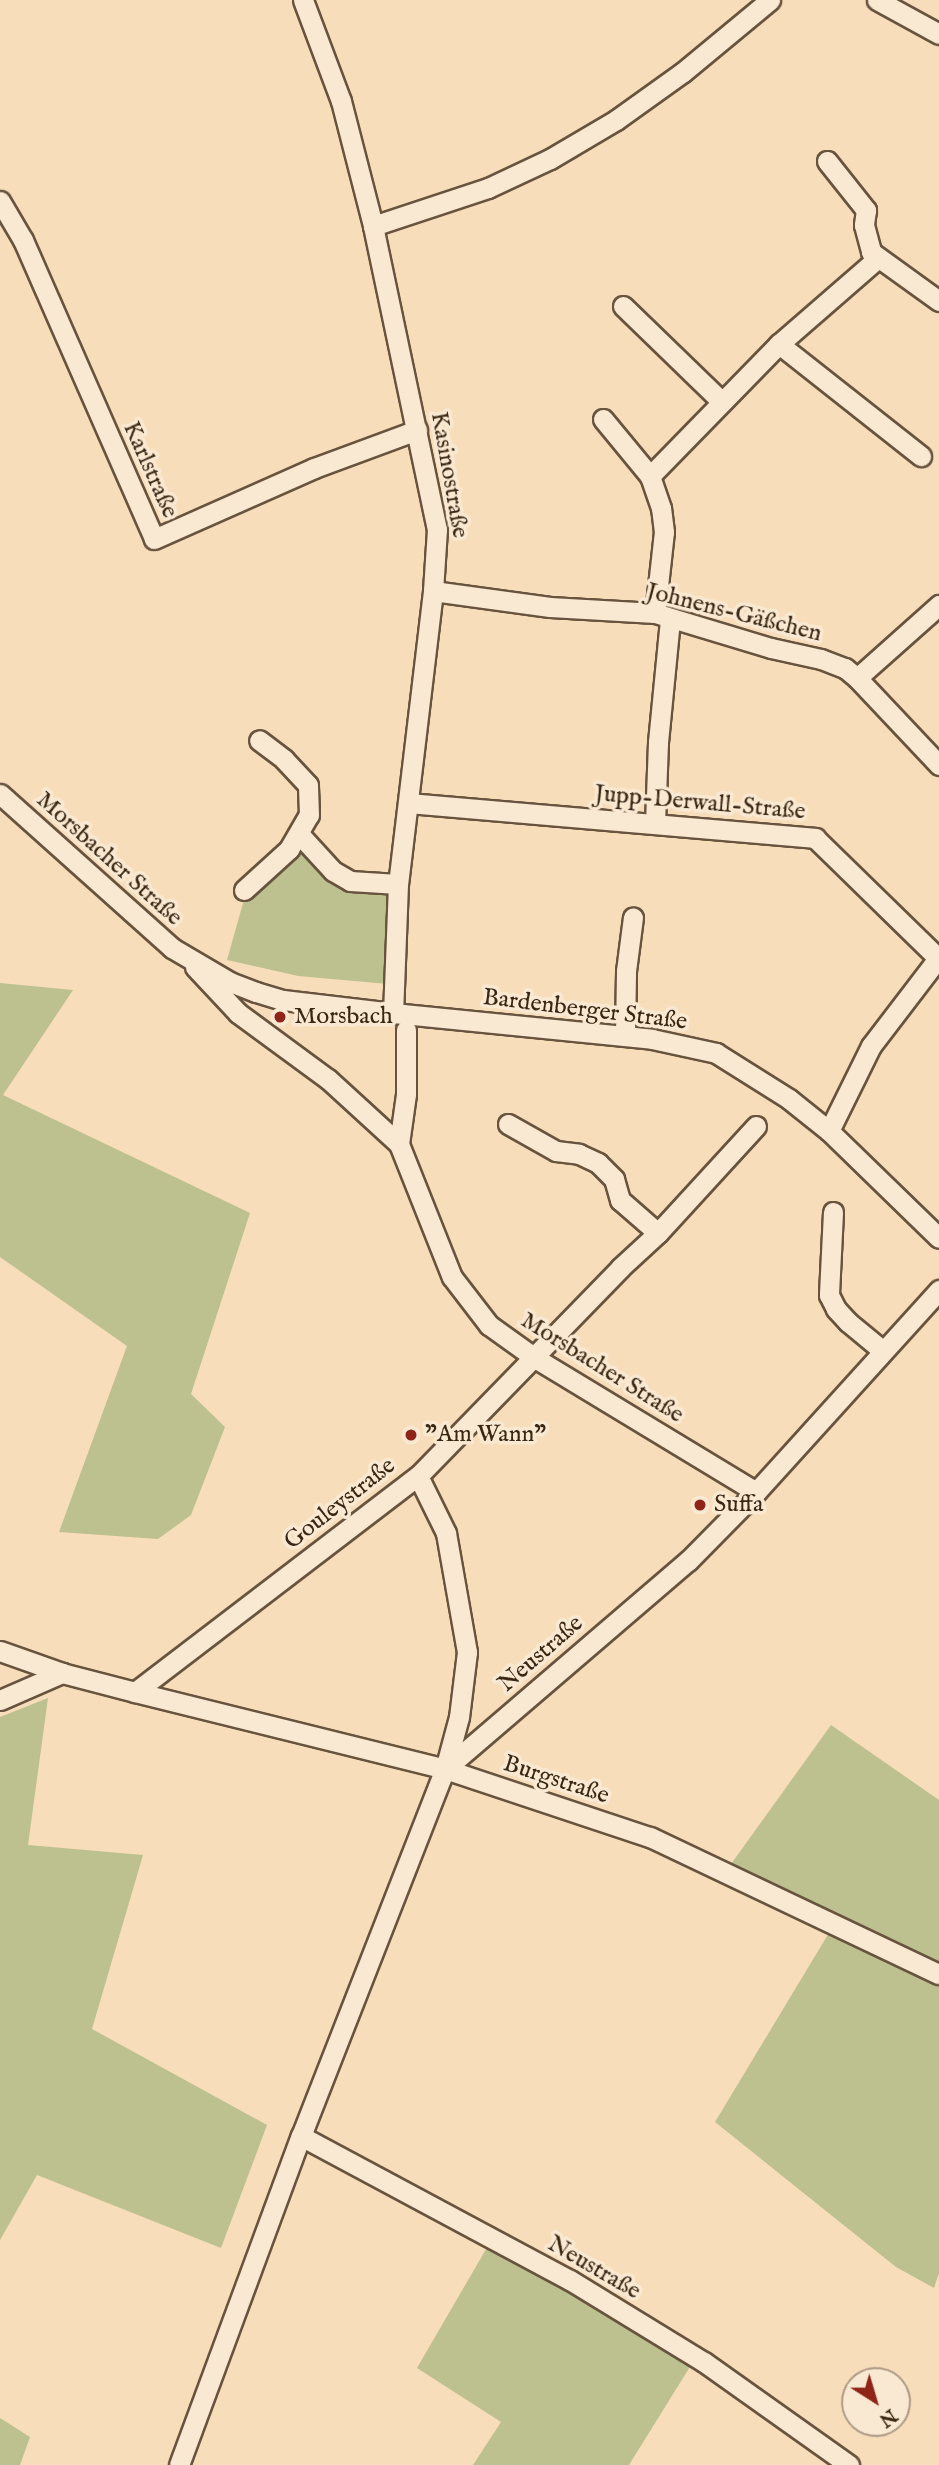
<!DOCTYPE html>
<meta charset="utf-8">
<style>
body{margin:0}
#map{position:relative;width:939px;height:2465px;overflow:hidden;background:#f7ddba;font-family:"IM FELL English",serif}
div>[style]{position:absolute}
.green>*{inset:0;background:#bdc08f}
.roads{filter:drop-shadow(2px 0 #68543e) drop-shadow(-2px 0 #68543e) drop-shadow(0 2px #68543e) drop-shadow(0 -2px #68543e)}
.street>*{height:19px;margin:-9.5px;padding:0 9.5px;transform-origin:9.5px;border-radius:9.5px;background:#fae9d2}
.dots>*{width:19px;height:19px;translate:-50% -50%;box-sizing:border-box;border:4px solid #fae9d2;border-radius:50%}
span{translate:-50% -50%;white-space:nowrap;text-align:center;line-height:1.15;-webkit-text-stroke:7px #fae9d2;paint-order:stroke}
.street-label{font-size:24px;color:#392714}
.poi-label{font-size:24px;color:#392714}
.left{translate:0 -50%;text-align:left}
.north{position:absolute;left:841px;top:2367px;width:70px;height:70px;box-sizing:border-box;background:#fae9d2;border:2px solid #ad9b86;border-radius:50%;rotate:143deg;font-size:19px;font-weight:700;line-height:28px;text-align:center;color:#392714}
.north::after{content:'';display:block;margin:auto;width:24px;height:32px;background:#8f2418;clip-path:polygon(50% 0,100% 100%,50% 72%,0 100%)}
</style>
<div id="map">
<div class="green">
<i style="clip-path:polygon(300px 848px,393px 892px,388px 984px,298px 976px,227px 960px,245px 896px)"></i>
<i style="clip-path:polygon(0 983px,73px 990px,3px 1095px,250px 1213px,191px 1394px,225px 1427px,191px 1515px,158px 1539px,59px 1532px,127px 1346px,0 1257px)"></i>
<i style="clip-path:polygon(48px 1698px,28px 1845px,143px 1855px,92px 2029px,267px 2125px,221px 2248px,37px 2175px,0 2240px,0 1717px)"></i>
<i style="clip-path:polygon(831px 1725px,939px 1800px,939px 2273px,934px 2288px,896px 2267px,715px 2122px,838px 1918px,731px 1864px)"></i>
<i style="clip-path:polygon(496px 2232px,701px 2349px,629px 2465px,473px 2465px,501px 2422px,417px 2368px)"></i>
<i style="clip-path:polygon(0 2418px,30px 2437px,20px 2465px,0 2465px)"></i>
</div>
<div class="roads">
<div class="street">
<i style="left:303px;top:0;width:108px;rotate:69.4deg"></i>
<i style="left:341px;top:101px;width:129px;rotate:75.6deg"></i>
<i style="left:373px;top:226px;width:310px;rotate:78.1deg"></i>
<i style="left:437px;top:529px;width:62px;rotate:93.7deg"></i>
<i style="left:433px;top:591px;width:295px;rotate:96.8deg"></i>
<i style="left:398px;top:884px;width:129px;rotate:92.2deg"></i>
<i style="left:877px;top:0;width:71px;rotate:28.7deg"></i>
<i style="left:827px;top:161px;width:63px;rotate:51.5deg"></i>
<i style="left:866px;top:210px;width:15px;rotate:98deg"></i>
<i style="left:864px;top:225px;width:28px;rotate:75deg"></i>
<i style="left:871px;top:252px;width:84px;rotate:35.8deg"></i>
<i style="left:0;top:201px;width:45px;rotate:59.5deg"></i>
<i style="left:23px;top:240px;width:326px;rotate:66.3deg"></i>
<i style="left:154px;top:539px;width:175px;rotate:-23.9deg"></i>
<i style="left:314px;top:468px;width:110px;rotate:-20.3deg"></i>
<i style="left:373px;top:226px;width:121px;rotate:-18.3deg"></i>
<i style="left:488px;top:188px;width:68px;rotate:-25.1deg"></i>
<i style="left:550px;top:159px;width:77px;rotate:-30.6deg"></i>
<i style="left:616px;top:120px;width:82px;rotate:-35.6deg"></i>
<i style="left:683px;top:72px;width:113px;rotate:-39.6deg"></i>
<i style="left:623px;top:306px;width:136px;rotate:44.1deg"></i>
<i style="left:779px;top:344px;width:181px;rotate:38.3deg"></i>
<i style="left:603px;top:419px;width:74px;rotate:50.5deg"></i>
<i style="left:433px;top:591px;width:118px;rotate:7.8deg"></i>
<i style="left:550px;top:607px;width:105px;rotate:3.3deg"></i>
<i style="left:655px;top:613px;width:121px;rotate:16.8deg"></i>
<i style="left:771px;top:648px;width:51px;rotate:12.4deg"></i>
<i style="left:821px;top:659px;width:26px;rotate:21deg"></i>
<i style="left:845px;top:668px;width:16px;rotate:40deg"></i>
<i style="left:857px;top:678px;width:120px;rotate:46.7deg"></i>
<i style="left:655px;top:613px;width:81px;rotate:-83.7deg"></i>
<i style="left:664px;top:532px;width:24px;rotate:-97deg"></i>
<i style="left:661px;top:508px;width:34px;rotate:-109deg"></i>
<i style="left:650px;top:476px;width:185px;rotate:-45.7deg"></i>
<i style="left:779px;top:344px;width:131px;rotate:-41deg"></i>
<i style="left:857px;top:678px;width:110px;rotate:-41.7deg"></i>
<i style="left:0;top:794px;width:231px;rotate:41.8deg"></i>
<i style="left:172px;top:948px;width:67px;rotate:30.4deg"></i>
<i style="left:230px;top:982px;width:28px;rotate:21deg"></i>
<i style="left:256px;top:992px;width:28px;rotate:17deg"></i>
<i style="left:283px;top:1000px;width:111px;rotate:6.7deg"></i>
<i style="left:393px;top:1013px;width:260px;rotate:5.7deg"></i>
<i style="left:652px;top:1039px;width:66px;rotate:12.3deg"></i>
<i style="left:716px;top:1053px;width:86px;rotate:32.2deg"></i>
<i style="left:789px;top:1099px;width:51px;rotate:38.7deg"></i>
<i style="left:829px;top:1131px;width:153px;rotate:44.2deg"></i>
<i style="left:409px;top:803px;width:408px;rotate:4.9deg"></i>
<i style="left:815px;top:838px;width:172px;rotate:44.3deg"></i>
<i style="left:655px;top:824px;width:82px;rotate:-87.9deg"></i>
<i style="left:658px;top:742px;width:124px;rotate:-84.4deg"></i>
<i style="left:300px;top:835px;width:49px;rotate:47.5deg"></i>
<i style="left:333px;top:871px;width:20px;rotate:30deg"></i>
<i style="left:350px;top:881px;width:48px;rotate:3.6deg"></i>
<i style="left:244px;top:890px;width:61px;rotate:-42.3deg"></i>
<i style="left:289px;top:849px;width:39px;rotate:-60deg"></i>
<i style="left:309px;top:815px;width:30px;rotate:-92deg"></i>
<i style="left:308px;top:785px;width:35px;rotate:-133deg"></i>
<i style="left:284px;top:759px;width:31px;rotate:-143deg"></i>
<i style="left:195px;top:967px;width:63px;rotate:46.9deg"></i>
<i style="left:238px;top:1013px;width:112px;rotate:36.3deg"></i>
<i style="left:328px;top:1079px;width:96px;rotate:42.5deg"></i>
<i style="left:399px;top:1144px;width:143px;rotate:68.3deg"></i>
<i style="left:452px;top:1277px;width:61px;rotate:52.4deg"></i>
<i style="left:489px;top:1325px;width:57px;rotate:35.7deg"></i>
<i style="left:535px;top:1358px;width:258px;rotate:31.2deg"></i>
<i style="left:625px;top:1036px;width:65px;rotate:-89.1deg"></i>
<i style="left:626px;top:971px;width:54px;rotate:-82.6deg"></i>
<i style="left:508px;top:1124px;width:55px;rotate:29.4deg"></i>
<i style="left:556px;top:1151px;width:23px;rotate:7deg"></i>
<i style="left:579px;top:1154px;width:21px;rotate:25deg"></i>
<i style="left:598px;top:1163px;width:23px;rotate:45deg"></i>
<i style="left:614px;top:1179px;width:22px;rotate:74deg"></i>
<i style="left:620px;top:1200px;width:50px;rotate:41deg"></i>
<i style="left:829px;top:1131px;width:95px;rotate:-63.7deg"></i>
<i style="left:871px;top:1046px;width:112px;rotate:-52.6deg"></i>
<i style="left:399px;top:1144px;width:50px;rotate:-82deg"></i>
<i style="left:406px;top:1094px;width:64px;rotate:-90deg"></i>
<i style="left:833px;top:1212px;width:83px;rotate:92.8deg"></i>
<i style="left:829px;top:1295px;width:16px;rotate:63deg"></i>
<i style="left:836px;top:1309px;width:18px;rotate:47deg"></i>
<i style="left:848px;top:1322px;width:45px;rotate:39.6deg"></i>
<i style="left:418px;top:1476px;width:64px;rotate:63.8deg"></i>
<i style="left:446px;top:1533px;width:121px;rotate:80deg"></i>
<i style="left:467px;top:1652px;width:65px;rotate:97deg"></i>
<i style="left:459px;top:1717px;width:54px;rotate:105.1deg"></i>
<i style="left:0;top:1651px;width:66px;rotate:19.5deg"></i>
<i style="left:135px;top:1692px;width:319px;rotate:13.9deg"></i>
<i style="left:445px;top:1769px;width:216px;rotate:18.4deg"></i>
<i style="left:650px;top:1837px;width:320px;rotate:25.4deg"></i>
<i style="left:0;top:1700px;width:68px;rotate:-23.5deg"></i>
<i style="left:62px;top:1673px;width:75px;rotate:14.6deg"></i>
<i style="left:135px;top:1692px;width:356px;rotate:-37.4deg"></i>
<i style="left:418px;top:1476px;width:290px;rotate:-45.8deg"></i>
<i style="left:620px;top:1268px;width:52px;rotate:-42.6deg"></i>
<i style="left:658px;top:1233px;width:145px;rotate:-47.5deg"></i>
<i style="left:301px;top:2136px;width:305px;rotate:28.2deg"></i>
<i style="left:570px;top:2280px;width:157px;rotate:31.5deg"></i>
<i style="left:704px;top:2362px;width:178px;rotate:35.4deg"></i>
<i style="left:179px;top:2465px;width:351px;rotate:-69.7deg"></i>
<i style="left:301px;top:2136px;width:394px;rotate:-68.6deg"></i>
<i style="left:445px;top:1769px;width:320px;rotate:-40.6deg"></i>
<i style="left:688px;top:1561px;width:97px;rotate:-45.4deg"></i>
<i style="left:756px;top:1492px;width:273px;rotate:-47.8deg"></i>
</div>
</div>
<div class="dots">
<i style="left:280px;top:1017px;background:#8f2418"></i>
<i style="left:411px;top:1435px;background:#8f2418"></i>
<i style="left:700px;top:1505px;background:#8f2418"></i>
</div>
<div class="street-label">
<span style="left:150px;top:470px;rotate:66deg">Karlstraße</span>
<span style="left:449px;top:475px;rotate:80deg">Kasinostraße</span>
<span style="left:734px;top:613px;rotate:14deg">Johnens-Gäßchen</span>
<span style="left:700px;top:803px;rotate:5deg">Jupp-Derwall-Straße</span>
<span style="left:109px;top:859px;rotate:42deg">Morsbacher Straße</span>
<span style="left:585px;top:1010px;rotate:7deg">Bardenberger Straße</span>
<span style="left:602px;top:1368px;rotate:32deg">Morsbacher Straße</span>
<span style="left:340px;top:1504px;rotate:-38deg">Gouleystraße</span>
<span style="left:541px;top:1654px;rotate:-41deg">Neustraße</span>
<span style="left:556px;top:1780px;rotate:18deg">Burgstraße</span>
<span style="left:594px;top:2268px;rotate:30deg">Neustraße</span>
</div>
<div class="poi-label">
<span class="left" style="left:294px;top:1017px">Morsbach</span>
<span class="left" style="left:425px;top:1435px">"Am Wann"</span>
<span class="left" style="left:714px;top:1505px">Suffa</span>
</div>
<div class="north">N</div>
</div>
